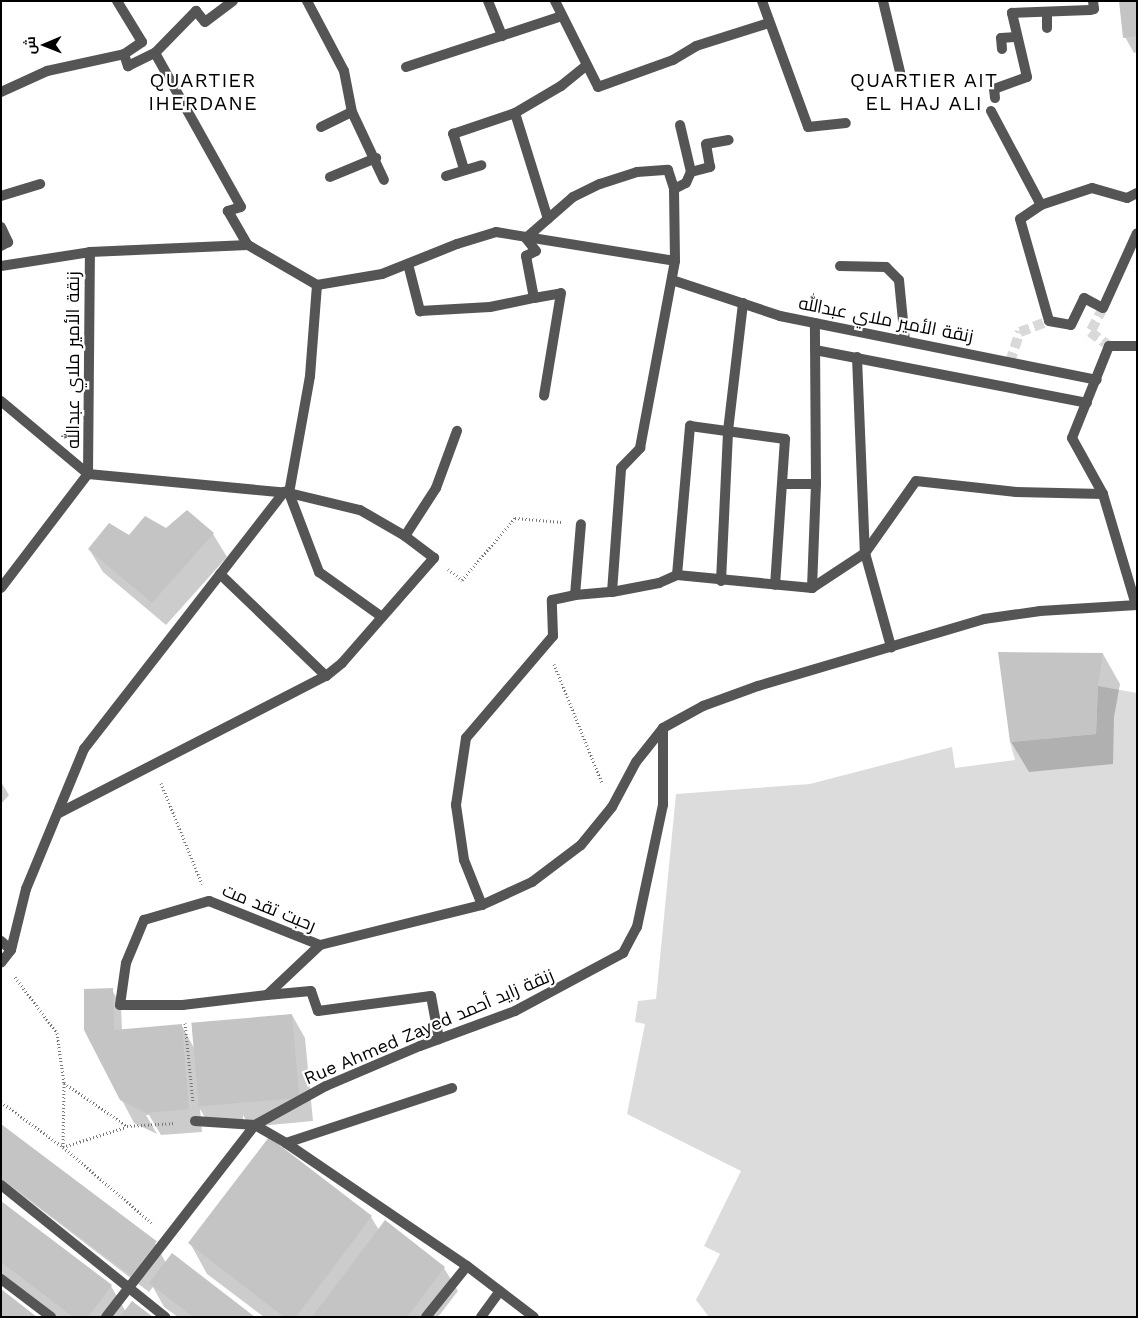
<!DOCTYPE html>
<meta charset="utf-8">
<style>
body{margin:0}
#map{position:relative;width:1138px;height:1318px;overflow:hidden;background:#fff;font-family:"Work Sans",Cairo,sans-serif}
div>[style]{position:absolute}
.green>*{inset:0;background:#dcdcdc}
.shadow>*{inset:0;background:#0003}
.building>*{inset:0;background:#c4c4c4;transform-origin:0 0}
.street-tunnel>*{height:10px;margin-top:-5px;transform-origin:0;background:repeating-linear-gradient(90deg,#d9d9d9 0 10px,transparent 0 15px)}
.path>*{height:3px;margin-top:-1.5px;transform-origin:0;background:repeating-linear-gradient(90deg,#777 0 1px,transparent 0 3.5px)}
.lane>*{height:10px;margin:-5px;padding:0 5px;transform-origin:5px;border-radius:5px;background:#555}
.street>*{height:10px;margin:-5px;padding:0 5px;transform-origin:5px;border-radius:5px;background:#555}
span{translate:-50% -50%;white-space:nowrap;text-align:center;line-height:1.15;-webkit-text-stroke:4.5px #fff;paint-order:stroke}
.street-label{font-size:18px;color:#000}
.quarter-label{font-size:20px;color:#000;letter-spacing:1px}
.frame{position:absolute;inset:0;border:2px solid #000;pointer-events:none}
.north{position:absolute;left:20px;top:20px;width:50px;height:50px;-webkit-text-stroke:4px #fff;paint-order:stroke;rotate:269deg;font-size:14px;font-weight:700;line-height:20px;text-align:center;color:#000}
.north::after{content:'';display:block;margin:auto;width:18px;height:22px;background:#000;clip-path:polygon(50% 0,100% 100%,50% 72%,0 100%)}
</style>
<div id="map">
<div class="green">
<div style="clip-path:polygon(1098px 686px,1137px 693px,1137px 1317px,709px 1317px,696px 1300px,720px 1254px,704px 1246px,741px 1171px,627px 1114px,645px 1024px,635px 1022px,638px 1001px,656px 999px,676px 794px,810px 784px,952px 747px,955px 768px,1015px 760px,1010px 742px,1096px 734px)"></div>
</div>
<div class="shadow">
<div style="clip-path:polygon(1137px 1px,1137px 52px,1134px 53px,1125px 37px)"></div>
<div style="clip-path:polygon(166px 530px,213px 534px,227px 557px,166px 625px,103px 572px,89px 549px)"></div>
<div style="clip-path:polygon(1103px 654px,1120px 684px,1114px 717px,1113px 764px,1029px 772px,1011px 742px)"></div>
<div style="clip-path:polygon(1px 782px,9px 795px,1px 804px)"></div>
<div style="clip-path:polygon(112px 990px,121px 1005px,122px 1031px,182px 1026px,194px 1048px,292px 1015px,305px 1038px,313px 1121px,250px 1127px,243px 1115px,243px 1120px,209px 1124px,200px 1109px,202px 1132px,161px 1135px,149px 1115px,146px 1115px,157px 1134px,134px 1123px,85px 1030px)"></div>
<div style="clip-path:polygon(1px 1125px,155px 1243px,166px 1263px,252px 1317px,178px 1317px,164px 1307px,153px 1287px,149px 1292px,1px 1179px)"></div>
<div style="clip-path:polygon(1px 1202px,111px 1286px,126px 1312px,151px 1317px,52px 1317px,1px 1278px)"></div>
<div style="clip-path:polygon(371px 1217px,379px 1230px,444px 1268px,458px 1291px,438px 1317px,264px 1317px,207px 1274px,190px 1243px)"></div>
</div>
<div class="building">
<div style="clip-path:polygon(1119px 1px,1137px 1px,1137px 36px,1123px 38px)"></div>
<div style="clip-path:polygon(187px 510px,214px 533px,152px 603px,88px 549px,109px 523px,129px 535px,145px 516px,166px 528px)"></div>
<div style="clip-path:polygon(998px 652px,1103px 653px,1098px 686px,1096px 734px,1010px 742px)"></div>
<div style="clip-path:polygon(113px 988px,114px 1030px,182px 1024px,189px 1109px,146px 1113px,120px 1100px,84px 1030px,84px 989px)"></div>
<div style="left:292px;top:1014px;width:84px;height:101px;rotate:85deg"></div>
<div style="left:1px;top:1124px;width:195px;height:43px;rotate:37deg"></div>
<div style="clip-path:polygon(269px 1137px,372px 1216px,296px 1317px,284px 1317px,188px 1243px)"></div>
<div style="clip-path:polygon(1px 1201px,112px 1285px,88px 1317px,73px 1317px,1px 1262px)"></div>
<div style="clip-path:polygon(385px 1220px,445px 1267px,407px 1317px,312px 1317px)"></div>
<div style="clip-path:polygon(172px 1253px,255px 1317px,193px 1317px,149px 1283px)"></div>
<div style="clip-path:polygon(1px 1289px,37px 1317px,1px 1317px)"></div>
<div style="clip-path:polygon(132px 1301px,153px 1317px,120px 1317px)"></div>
</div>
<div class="street-tunnel">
<div style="left:1103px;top:308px;width:27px;rotate:118deg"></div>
<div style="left:1090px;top:332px;width:24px;rotate:36deg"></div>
<div style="left:1010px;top:362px;width:32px;rotate:-72deg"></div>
<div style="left:1020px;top:332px;width:31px;rotate:-21deg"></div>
</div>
<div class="path">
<div style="left:448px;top:569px;width:18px;rotate:38deg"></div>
<div style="left:462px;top:580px;width:82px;rotate:-49.5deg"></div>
<div style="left:515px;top:518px;width:47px;rotate:4.9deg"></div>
<div style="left:554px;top:664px;width:128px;rotate:68deg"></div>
<div style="left:161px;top:783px;width:109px;rotate:67.9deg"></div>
<div style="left:15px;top:977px;width:70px;rotate:53.1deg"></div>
<div style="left:57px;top:1033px;width:50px;rotate:82deg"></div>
<div style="left:64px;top:1083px;width:76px;rotate:34.3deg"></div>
<div style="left:127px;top:1126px;width:49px;rotate:-3.5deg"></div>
<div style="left:185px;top:1023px;width:79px;rotate:84.2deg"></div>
<div style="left:64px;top:1083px;width:64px;rotate:90.9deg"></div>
<div style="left:63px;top:1147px;width:66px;rotate:-17.6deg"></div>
<div style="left:1px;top:1102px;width:77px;rotate:36deg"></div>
<div style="left:63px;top:1147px;width:118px;rotate:40.5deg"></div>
</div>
<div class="lane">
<div style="left:289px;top:493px;width:85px;rotate:69.2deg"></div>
<div style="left:319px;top:572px;width:77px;rotate:35.5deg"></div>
<div style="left:289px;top:493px;width:73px;rotate:13.5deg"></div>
<div style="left:360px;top:510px;width:52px;rotate:30deg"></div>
<div style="left:865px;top:553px;width:98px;rotate:74.5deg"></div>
<div style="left:612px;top:592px;width:48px;rotate:-10.8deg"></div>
<div style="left:659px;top:583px;width:20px;rotate:-24deg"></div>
<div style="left:677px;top:575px;width:136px;rotate:5.5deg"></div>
<div style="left:812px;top:588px;width:64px;rotate:-33.4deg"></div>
<div style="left:865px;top:553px;width:88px;rotate:-54.7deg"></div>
<div style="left:916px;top:481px;width:101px;rotate:6.3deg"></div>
<div style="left:1016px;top:492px;width:87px;rotate:1.3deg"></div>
<div style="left:1136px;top:605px;width:116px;rotate:-106.6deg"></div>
<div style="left:1103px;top:494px;width:64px;rotate:-119deg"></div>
<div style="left:1072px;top:438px;width:99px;rotate:-68.1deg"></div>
<div style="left:1109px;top:346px;width:28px"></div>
<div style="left:59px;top:813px;width:300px;rotate:-27.2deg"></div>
<div style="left:326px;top:676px;width:147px;rotate:-136.1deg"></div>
<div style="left:11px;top:950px;width:63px;rotate:-76.2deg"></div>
<div style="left:26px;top:889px;width:152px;rotate:-67.5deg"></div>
<div style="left:84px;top:749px;width:326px;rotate:-52.1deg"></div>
</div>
<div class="street">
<div style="left:117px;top:1px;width:48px;rotate:58.6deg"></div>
<div style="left:142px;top:42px;width:22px;rotate:146deg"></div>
<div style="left:124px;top:54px;width:13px;rotate:72deg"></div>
<div style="left:128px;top:66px;width:30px;rotate:-26deg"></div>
<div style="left:155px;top:53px;width:176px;rotate:60.8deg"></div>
<div style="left:241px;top:207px;width:14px;rotate:163deg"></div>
<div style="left:228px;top:211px;width:39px;rotate:60deg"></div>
<div style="left:307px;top:1px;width:79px;rotate:62.1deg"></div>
<div style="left:344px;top:71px;width:42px;rotate:79deg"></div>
<div style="left:352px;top:112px;width:75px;rotate:64.8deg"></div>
<div style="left:488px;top:1px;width:38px;rotate:68deg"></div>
<div style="left:555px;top:1px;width:96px;rotate:63.4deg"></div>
<div style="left:598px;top:87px;width:80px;rotate:-19.8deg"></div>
<div style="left:673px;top:60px;width:27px;rotate:-31deg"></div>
<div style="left:696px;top:46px;width:77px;rotate:-17.5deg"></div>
<div style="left:762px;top:1px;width:134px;rotate:69.9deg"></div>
<div style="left:808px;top:127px;width:38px;rotate:-6deg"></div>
<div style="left:883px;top:1px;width:73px;rotate:76.5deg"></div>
<div style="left:1047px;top:28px;width:16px;rotate:-90deg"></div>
<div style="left:1002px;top:49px;width:11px;rotate:-95deg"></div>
<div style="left:1001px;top:38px;width:16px;rotate:-4deg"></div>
<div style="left:155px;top:53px;width:59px;rotate:-45.7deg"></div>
<div style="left:196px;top:11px;width:14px;rotate:51deg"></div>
<div style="left:205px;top:22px;width:35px;rotate:-37deg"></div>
<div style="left:406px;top:67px;width:164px;rotate:-18.1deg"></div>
<div style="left:1px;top:92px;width:51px;rotate:-24.5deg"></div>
<div style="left:47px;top:71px;width:79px;rotate:-12.4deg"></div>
<div style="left:995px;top:98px;width:9px;rotate:-96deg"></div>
<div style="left:994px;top:89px;width:35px;rotate:-20deg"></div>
<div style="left:1027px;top:77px;width:66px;rotate:-103.2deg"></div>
<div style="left:1012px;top:13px;width:78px;rotate:-2.2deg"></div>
<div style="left:1090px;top:10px;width:4px;rotate:-14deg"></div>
<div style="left:1094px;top:9px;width:8px;rotate:-97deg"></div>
<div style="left:991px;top:111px;width:106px;rotate:62deg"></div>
<div style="left:680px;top:125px;width:48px;rotate:76.8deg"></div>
<div style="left:321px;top:127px;width:34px;rotate:-26deg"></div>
<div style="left:464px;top:169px;width:37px;rotate:-107deg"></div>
<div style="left:453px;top:134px;width:65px;rotate:-18.7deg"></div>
<div style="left:691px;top:172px;width:20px;rotate:-15deg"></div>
<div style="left:710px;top:167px;width:23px;rotate:-100deg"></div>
<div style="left:706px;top:144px;width:23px;rotate:-10deg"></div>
<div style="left:446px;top:176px;width:37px;rotate:-17deg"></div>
<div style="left:330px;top:177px;width:50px;rotate:-22.4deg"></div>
<div style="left:1137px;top:193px;width:11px;rotate:153deg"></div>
<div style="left:1127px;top:198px;width:36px;rotate:-164deg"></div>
<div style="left:1092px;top:188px;width:54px;rotate:161.6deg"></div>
<div style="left:1041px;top:205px;width:25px;rotate:146deg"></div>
<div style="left:1020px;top:219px;width:106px;rotate:74.1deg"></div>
<div style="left:1049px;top:321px;width:22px;rotate:10deg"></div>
<div style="left:1071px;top:325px;width:30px;rotate:-64deg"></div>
<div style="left:1084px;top:298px;width:21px;rotate:28deg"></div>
<div style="left:1103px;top:308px;width:82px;rotate:-65.6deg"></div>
<div style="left:1px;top:196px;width:41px;rotate:-17.1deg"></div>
<div style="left:548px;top:219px;width:111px;rotate:-107.3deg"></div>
<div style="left:515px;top:113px;width:53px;rotate:-30.4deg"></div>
<div style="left:561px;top:86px;width:32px;rotate:-39deg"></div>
<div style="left:1px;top:227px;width:17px;rotate:65deg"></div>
<div style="left:8px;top:242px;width:8px;rotate:150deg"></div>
<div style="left:408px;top:264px;width:49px;rotate:75.7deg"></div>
<div style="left:420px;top:311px;width:70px;rotate:-3.3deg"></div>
<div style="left:490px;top:307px;width:45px;rotate:-11.6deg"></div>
<div style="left:534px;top:298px;width:43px;rotate:-100.8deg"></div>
<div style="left:526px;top:256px;width:11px;rotate:-27deg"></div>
<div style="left:536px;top:251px;width:16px;rotate:-128deg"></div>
<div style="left:526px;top:238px;width:62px;rotate:-41.1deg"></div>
<div style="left:573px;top:197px;width:30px;rotate:-26deg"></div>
<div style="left:600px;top:184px;width:39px;rotate:-18deg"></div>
<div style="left:637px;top:172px;width:31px;rotate:-4deg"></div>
<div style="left:668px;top:170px;width:20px;rotate:72deg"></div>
<div style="left:1px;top:266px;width:90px;rotate:-8.9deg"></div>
<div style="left:90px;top:252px;width:158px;rotate:-2.5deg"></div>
<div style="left:248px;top:245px;width:80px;rotate:30.1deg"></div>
<div style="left:317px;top:285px;width:66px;rotate:-9.6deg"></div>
<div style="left:382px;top:274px;width:81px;rotate:-21.8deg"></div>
<div style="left:457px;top:244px;width:41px;rotate:-17.1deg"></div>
<div style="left:496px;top:232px;width:181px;rotate:9.2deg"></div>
<div style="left:840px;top:266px;width:46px;rotate:1.2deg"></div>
<div style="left:886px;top:267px;width:18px;rotate:45deg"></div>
<div style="left:899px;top:280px;width:61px;rotate:84.4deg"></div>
<div style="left:672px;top:280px;width:114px;rotate:18.4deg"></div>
<div style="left:780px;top:316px;width:323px;rotate:11.4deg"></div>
<div style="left:534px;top:298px;width:27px;rotate:-10deg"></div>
<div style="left:561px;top:293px;width:104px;rotate:99.4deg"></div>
<div style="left:815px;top:350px;width:277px;rotate:11deg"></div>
<div style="left:857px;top:357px;width:196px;rotate:87.7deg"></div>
<div style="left:1px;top:401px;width:114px;rotate:40deg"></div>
<div style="left:88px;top:474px;width:202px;rotate:5.4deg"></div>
<div style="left:289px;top:493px;width:119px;rotate:-79.8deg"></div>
<div style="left:310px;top:376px;width:91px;rotate:-85.6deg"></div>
<div style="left:88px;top:474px;width:222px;rotate:-89.5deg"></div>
<div style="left:782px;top:484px;width:34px"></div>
<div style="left:677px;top:575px;width:150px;rotate:-85deg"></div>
<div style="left:690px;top:426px;width:96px;rotate:7.8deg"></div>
<div style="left:785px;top:439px;width:146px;rotate:93.9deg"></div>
<div style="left:721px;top:581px;width:150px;rotate:-87.3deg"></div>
<div style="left:728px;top:431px;width:129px;rotate:-83.3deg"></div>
<div style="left:1px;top:588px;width:143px;rotate:-52.7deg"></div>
<div style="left:812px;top:588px;width:104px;rotate:-87.8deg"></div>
<div style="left:816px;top:484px;width:161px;rotate:-90.4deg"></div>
<div style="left:575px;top:595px;width:71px;rotate:-85.2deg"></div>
<div style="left:326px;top:676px;width:21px;rotate:-39deg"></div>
<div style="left:342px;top:663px;width:140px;rotate:-48.8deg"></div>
<div style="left:434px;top:558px;width:36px;rotate:-143deg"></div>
<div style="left:405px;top:536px;width:57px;rotate:-57.1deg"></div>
<div style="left:436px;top:488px;width:61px;rotate:-69.8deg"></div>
<div style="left:209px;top:901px;width:119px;rotate:21.6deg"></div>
<div style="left:320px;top:945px;width:73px;rotate:136.7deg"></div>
<div style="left:267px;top:995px;width:85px;rotate:173.2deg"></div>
<div style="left:183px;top:1005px;width:63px;rotate:180deg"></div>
<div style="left:120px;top:1005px;width:42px;rotate:-81.9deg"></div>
<div style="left:126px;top:963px;width:47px;rotate:-67.3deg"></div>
<div style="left:144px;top:920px;width:68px;rotate:-16.3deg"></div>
<div style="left:482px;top:905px;width:48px;rotate:-111.8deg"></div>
<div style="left:464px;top:860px;width:56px;rotate:-98.3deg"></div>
<div style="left:456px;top:805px;width:68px;rotate:-81.5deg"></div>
<div style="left:466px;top:738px;width:134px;rotate:-49.5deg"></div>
<div style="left:553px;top:636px;width:36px;rotate:-92deg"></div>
<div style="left:552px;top:600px;width:24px;rotate:-12deg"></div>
<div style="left:575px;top:595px;width:37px;rotate:-5deg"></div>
<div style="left:612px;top:592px;width:124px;rotate:-85.8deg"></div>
<div style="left:621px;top:468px;width:28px;rotate:-46deg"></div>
<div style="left:640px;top:448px;width:190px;rotate:-79.4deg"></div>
<div style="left:675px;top:261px;width:72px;rotate:-90.8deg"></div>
<div style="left:674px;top:189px;width:13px;rotate:-27deg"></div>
<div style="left:686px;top:183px;width:12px;rotate:-66deg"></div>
<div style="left:1px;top:941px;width:13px;rotate:42deg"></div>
<div style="left:11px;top:950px;width:16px;rotate:128deg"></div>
<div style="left:320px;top:945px;width:167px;rotate:-13.9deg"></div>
<div style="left:482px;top:905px;width:55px;rotate:-24.7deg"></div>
<div style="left:532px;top:882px;width:61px;rotate:-37.1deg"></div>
<div style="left:581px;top:845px;width:49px;rotate:-50.8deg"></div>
<div style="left:612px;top:807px;width:51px;rotate:-61.9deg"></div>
<div style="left:636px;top:762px;width:43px;rotate:-51.5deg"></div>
<div style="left:663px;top:728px;width:46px;rotate:-28.8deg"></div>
<div style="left:703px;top:706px;width:59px;rotate:-20deg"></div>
<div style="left:758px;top:686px;width:236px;rotate:-16.5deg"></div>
<div style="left:984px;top:619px;width:57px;rotate:-8.1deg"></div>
<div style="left:1040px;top:611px;width:97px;rotate:-3.5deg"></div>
<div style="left:267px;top:995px;width:44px;rotate:-5.2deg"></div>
<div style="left:311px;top:991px;width:21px;rotate:71deg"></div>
<div style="left:318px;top:1011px;width:114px;rotate:-7.6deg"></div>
<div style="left:431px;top:996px;width:44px;rotate:79.5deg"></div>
<div style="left:195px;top:1121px;width:60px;rotate:3.8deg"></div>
<div style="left:255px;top:1125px;width:36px;rotate:30deg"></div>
<div style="left:286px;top:1143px;width:219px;rotate:34.2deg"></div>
<div style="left:467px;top:1266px;width:84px;rotate:37.3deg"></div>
<div style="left:286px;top:1143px;width:175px;rotate:-18.3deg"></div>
<div style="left:1px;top:1185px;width:211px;rotate:38.8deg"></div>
<div style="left:1px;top:1279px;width:63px;rotate:37.2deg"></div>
<div style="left:106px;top:1317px;width:243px;rotate:-52.2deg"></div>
<div style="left:255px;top:1125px;width:81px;rotate:-28.8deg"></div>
<div style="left:326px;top:1086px;width:102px;rotate:-23.1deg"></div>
<div style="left:420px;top:1046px;width:101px;rotate:-20.2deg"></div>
<div style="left:515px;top:1011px;width:123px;rotate:-28.2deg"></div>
<div style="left:623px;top:953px;width:30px;rotate:-62deg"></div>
<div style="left:637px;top:927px;width:125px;rotate:-78deg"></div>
<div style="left:663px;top:805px;width:77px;rotate:-90deg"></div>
<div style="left:426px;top:1317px;width:65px;rotate:-51.2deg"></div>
<div style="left:481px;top:1317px;width:32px;rotate:-54deg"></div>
</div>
<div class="street-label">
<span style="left:886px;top:320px;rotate:11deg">زنقة الأمير ملاي عبدالله</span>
<span style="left:73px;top:360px;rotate:-90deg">زنقة الأمير ملاي عبدالله</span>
<span style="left:269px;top:908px;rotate:22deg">رحبت تقد مت</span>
<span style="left:429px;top:1027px;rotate:-23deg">Rue Ahmed Zayed زنقة زايد أحمد</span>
</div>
<div class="quarter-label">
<span style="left:203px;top:92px">QUARTIER<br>IHERDANE</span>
<span style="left:924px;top:92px">QUARTIER AIT<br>EL HAJ ALI</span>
</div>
<div class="frame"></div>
<div class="north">ش</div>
</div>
